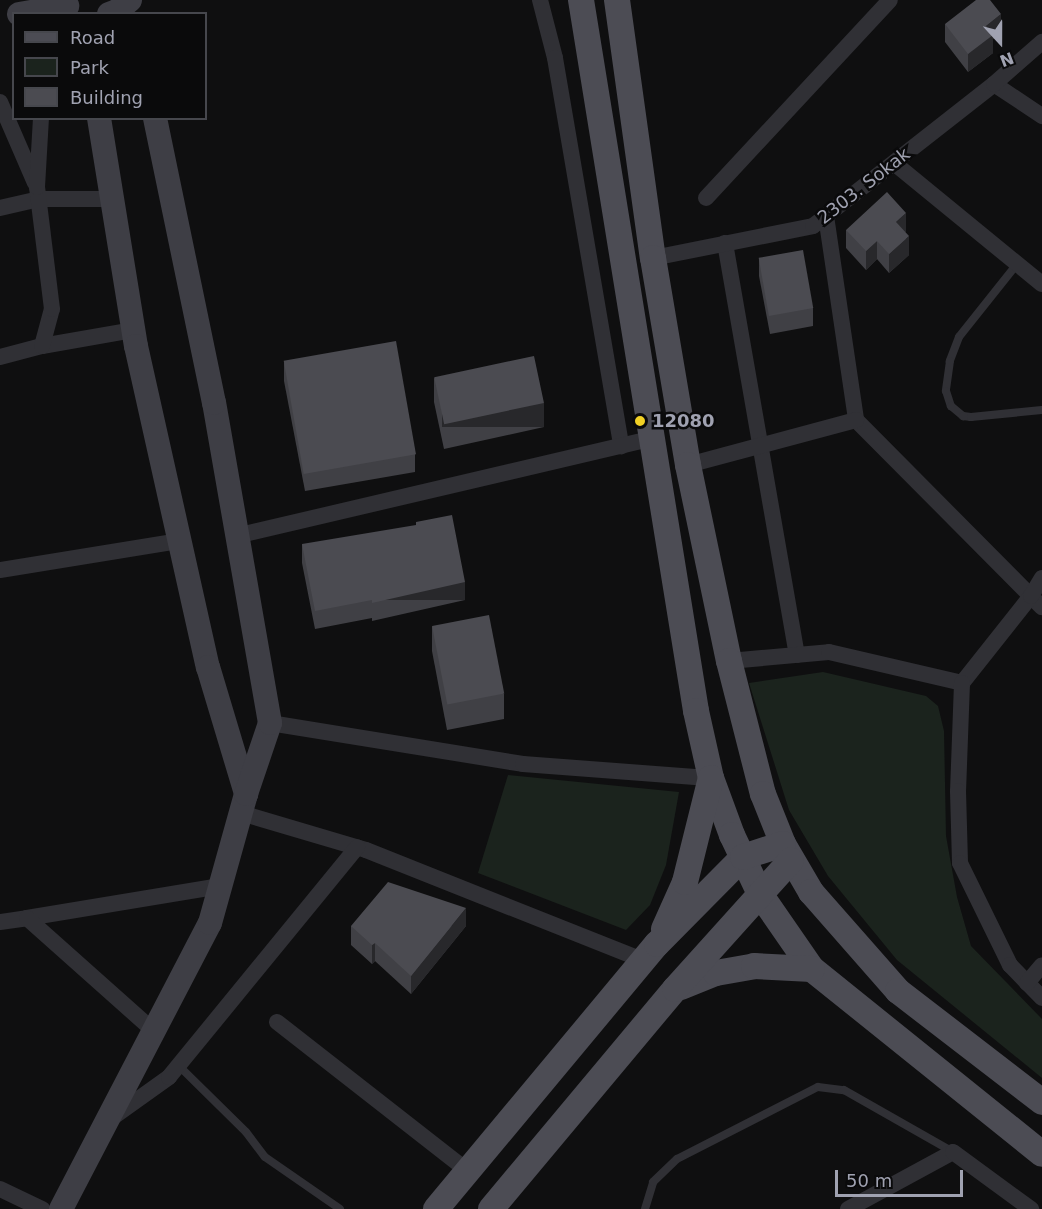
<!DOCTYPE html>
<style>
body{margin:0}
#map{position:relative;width:1042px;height:1209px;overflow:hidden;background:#0f0f10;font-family:"DejaVu Sans",sans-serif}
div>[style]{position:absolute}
.green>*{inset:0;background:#1b231d}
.lane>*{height:8px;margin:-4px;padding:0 4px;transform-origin:4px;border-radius:4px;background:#303035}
.street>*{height:16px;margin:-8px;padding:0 8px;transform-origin:8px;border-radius:8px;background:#303035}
.secondary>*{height:24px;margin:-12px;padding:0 12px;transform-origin:12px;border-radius:12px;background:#3e3e45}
.primary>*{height:26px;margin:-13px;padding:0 13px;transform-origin:13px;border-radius:13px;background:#4c4c54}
.wall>*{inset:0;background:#404045}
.shaded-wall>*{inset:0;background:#28282b;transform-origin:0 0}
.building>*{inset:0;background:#4b4b51;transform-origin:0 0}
.dots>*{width:16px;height:16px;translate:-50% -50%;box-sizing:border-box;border:3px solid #0a0a0b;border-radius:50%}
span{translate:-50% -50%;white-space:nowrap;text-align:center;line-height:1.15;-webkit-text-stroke:5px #0a0a0b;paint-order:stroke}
.street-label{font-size:18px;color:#a0a2b1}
.poi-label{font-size:18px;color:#a0a2b1;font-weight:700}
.left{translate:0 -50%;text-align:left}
.legend{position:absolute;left:12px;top:12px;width:195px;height:108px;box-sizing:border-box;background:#0a0a0b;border:2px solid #46474d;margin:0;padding:8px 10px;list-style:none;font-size:18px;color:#a0a2b1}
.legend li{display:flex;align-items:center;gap:12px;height:30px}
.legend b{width:30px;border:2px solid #46474d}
.north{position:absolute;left:970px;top:12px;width:60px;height:60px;-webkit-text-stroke:4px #0a0a0b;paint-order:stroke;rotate:159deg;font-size:16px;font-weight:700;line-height:24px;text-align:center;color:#a0a2b1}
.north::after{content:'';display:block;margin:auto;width:21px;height:27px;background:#a0a2b1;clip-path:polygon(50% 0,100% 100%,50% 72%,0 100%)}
.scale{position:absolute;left:835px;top:1170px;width:128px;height:27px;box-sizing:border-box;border:3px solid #a0a2b1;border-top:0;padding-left:8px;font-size:18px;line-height:21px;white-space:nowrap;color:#a0a2b1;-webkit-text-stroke:4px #0a0a0b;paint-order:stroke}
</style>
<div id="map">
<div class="green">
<div style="clip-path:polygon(823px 672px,926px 696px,938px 706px,944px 731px,946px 836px,957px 897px,971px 946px,1042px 1019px,1042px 1078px,897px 960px,828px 876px,789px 810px,749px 683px)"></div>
<div style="clip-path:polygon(508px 775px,679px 792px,666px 865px,650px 905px,626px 930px,478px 873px)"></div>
</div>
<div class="lane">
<div style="left:1017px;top:264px;width:93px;rotate:128.5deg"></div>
<div style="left:959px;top:337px;width:26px;rotate:111deg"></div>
<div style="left:950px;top:361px;width:30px;rotate:98deg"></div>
<div style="left:946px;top:391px;width:16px;rotate:72deg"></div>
<div style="left:951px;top:406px;width:16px;rotate:40deg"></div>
<div style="left:963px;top:416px;width:8px;rotate:7deg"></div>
<div style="left:971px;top:417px;width:71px;rotate:-5.6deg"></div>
<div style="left:178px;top:1065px;width:95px;rotate:44.6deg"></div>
<div style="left:246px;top:1132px;width:31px;rotate:53deg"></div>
<div style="left:265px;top:1157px;width:91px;rotate:34.7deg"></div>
<div style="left:645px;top:1209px;width:28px;rotate:-73deg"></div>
<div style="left:653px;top:1182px;width:33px;rotate:-44deg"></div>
<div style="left:677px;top:1159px;width:158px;rotate:-27.1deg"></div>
<div style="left:818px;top:1087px;width:26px;rotate:7deg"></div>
<div style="left:844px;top:1090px;width:125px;rotate:29.6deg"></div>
</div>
<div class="street">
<div style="left:540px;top:0;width:60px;rotate:75.5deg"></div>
<div style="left:555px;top:58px;width:394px;rotate:80.3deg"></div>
<div style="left:994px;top:84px;width:58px;rotate:33.7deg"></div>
<div style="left:0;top:102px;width:88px;rotate:66.6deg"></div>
<div style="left:894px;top:163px;width:191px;rotate:39.3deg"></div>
<div style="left:706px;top:198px;width:270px;rotate:-47.1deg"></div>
<div style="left:0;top:208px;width:39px;rotate:-13deg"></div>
<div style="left:38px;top:199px;width:74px"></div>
<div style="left:826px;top:216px;width:206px;rotate:81.6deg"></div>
<div style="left:856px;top:420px;width:264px;rotate:45.2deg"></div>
<div style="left:725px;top:243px;width:418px;rotate:80.1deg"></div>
<div style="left:653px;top:258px;width:163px;rotate:-11.3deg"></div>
<div style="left:813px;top:226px;width:230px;rotate:-38.1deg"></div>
<div style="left:994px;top:84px;width:64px;rotate:-41.2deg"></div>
<div style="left:42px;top:346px;width:92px;rotate:-10deg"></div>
<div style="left:0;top:357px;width:43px;rotate:-14.7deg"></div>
<div style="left:42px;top:346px;width:38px;rotate:-75deg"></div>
<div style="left:52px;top:309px;width:123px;rotate:-97deg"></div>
<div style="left:37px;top:187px;width:69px;rotate:-86.7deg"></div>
<div style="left:688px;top:465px;width:174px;rotate:-15deg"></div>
<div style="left:236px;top:536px;width:426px;rotate:-13.2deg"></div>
<div style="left:0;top:570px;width:182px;rotate:-9.2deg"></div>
<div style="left:729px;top:661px;width:100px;rotate:-5.1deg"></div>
<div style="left:829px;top:652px;width:137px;rotate:13.1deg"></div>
<div style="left:962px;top:683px;width:111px;rotate:-51.6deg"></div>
<div style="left:1031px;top:596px;width:21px;rotate:-59deg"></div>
<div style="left:962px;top:683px;width:108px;rotate:92.1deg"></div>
<div style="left:958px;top:791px;width:72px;rotate:88.4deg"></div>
<div style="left:960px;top:863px;width:114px;rotate:63.9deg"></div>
<div style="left:1010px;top:965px;width:46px;rotate:45.9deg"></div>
<div style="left:270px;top:723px;width:256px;rotate:9.2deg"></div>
<div style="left:523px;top:764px;width:189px;rotate:4.3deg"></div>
<div style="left:241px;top:813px;width:130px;rotate:16.5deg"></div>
<div style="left:366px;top:850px;width:298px;rotate:21.7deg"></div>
<div style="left:27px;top:918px;width:196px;rotate:-9.4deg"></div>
<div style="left:0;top:922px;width:27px;rotate:-8deg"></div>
<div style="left:27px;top:918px;width:171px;rotate:41.7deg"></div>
<div style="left:1027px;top:983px;width:23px;rotate:-50deg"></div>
<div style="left:277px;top:1022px;width:242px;rotate:38deg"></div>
<div style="left:109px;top:1120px;width:74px;rotate:-35.6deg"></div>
<div style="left:169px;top:1077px;width:297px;rotate:-50.7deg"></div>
<div style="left:0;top:1189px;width:47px;rotate:25.5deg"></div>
<div style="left:848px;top:1209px;width:119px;rotate:-28.5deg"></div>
<div style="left:953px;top:1152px;width:97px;rotate:36.2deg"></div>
</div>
<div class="secondary">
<div style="left:19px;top:14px;width:49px;rotate:-9.5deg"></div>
<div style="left:109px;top:14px;width:9px;rotate:-21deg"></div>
<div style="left:117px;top:11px;width:17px;rotate:-40deg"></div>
<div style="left:99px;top:118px;width:231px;rotate:80.8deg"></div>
<div style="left:136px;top:346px;width:329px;rotate:77.4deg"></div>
<div style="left:208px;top:667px;width:133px;rotate:73.3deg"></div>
<div style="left:61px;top:1209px;width:322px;rotate:-62.5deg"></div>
<div style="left:210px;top:923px;width:134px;rotate:-74.4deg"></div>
<div style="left:246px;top:794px;width:75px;rotate:-71.3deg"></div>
<div style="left:270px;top:723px;width:325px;rotate:-99.9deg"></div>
<div style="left:214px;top:403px;width:291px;rotate:-101.7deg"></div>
</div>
<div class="primary">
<div style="left:581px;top:0;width:720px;rotate:80.81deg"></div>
<div style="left:696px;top:711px;width:69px;rotate:77.4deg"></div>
<div style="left:711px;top:778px;width:61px;rotate:69.8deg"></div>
<div style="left:732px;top:835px;width:65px;rotate:64.6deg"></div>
<div style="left:760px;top:894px;width:91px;rotate:55.3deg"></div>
<div style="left:812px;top:969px;width:295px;rotate:38.8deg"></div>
<div style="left:617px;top:0;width:260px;rotate:82.1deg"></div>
<div style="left:653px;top:258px;width:210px;rotate:80.4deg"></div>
<div style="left:688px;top:465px;width:200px;rotate:78.2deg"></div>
<div style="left:729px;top:661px;width:137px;rotate:75.7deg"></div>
<div style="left:763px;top:794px;width:54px;rotate:68.2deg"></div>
<div style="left:783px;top:844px;width:56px;rotate:59.7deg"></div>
<div style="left:811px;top:892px;width:132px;rotate:48.7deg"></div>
<div style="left:898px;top:991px;width:182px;rotate:37.6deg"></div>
<div style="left:664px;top:929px;width:51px;rotate:-65.9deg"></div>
<div style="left:685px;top:882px;width:107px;rotate:-76deg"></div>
<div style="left:681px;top:987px;width:38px;rotate:-22deg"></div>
<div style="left:716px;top:973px;width:39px;rotate:-10deg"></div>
<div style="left:754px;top:966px;width:58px;rotate:3deg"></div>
<div style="left:436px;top:1209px;width:345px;rotate:-50.2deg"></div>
<div style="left:657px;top:944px;width:122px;rotate:-45.3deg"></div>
<div style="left:743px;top:857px;width:42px;rotate:-18deg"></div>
<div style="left:491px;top:1209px;width:287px;rotate:-50.1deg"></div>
<div style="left:675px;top:989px;width:173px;rotate:-48deg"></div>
</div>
<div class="wall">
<div style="clip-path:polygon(945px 24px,1001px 33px,993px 39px,993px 53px,968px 72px,945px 42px)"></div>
<div style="clip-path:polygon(846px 230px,906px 231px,905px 232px,909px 255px,889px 273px,877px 259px,866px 270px,846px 248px)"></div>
<div style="clip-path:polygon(759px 258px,813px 308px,813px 326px,770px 334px,759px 276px)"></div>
<div style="clip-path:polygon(284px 362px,415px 454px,415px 472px,305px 491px,284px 381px)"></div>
<div style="clip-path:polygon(434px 378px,544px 427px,444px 449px,434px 402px)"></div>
<div style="clip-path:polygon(302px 544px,465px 600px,372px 621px,372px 618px,315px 629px,302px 563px)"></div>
<div style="clip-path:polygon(432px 626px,504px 694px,504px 719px,447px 730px,432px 651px)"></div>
<div style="clip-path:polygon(351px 926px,466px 926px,411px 994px,375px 961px,372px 964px,351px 945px)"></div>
</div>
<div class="shaded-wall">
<div style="clip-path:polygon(1001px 14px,1001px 33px,993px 39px,993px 53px,968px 72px,968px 54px,986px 26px)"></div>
<div style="clip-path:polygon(906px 213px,906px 231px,896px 241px,896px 222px)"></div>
<div style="clip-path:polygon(909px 236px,909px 255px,889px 273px,889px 254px)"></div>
<div style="clip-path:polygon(877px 241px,877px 259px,866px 270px,866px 251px)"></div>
<div style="left:544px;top:403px;width:24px;height:102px;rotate:90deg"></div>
<div style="left:465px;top:582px;width:18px;height:95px;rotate:90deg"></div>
<div style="clip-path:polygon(466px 908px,466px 926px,411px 994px,411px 976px)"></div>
<div style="clip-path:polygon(375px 943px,375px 961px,372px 964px,372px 945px)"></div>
</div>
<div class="building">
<div style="clip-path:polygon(976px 0,990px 0,1001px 14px,986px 26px,993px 35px,968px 54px,945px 24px)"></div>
<div style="clip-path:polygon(887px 192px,906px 213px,896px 222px,909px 236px,889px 254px,877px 241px,866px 251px,846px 230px)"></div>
<div style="left:803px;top:250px;width:59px;height:45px;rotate:80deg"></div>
<div style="left:396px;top:341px;width:115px;height:114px;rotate:80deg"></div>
<div style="left:534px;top:356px;width:48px;height:102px;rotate:78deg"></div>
<div style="clip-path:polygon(452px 515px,465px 582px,372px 603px,372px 600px,315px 611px,302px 544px,416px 525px,416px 522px)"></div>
<div style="left:489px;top:615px;width:80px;height:58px;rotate:79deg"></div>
<div style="clip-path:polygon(388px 882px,466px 908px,411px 976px,375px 943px,372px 945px,351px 926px)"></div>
</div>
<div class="dots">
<div style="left:640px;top:421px;background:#f2d125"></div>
</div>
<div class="street-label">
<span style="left:864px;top:186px;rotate:-38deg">2303. Sokak</span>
</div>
<div class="poi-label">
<span class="left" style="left:652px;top:421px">12080</span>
</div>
<ul class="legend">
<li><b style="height:8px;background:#4c4c54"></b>Road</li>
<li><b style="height:16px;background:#1b231d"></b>Park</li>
<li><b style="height:16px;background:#4b4b51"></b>Building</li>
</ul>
<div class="north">N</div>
<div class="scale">50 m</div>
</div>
